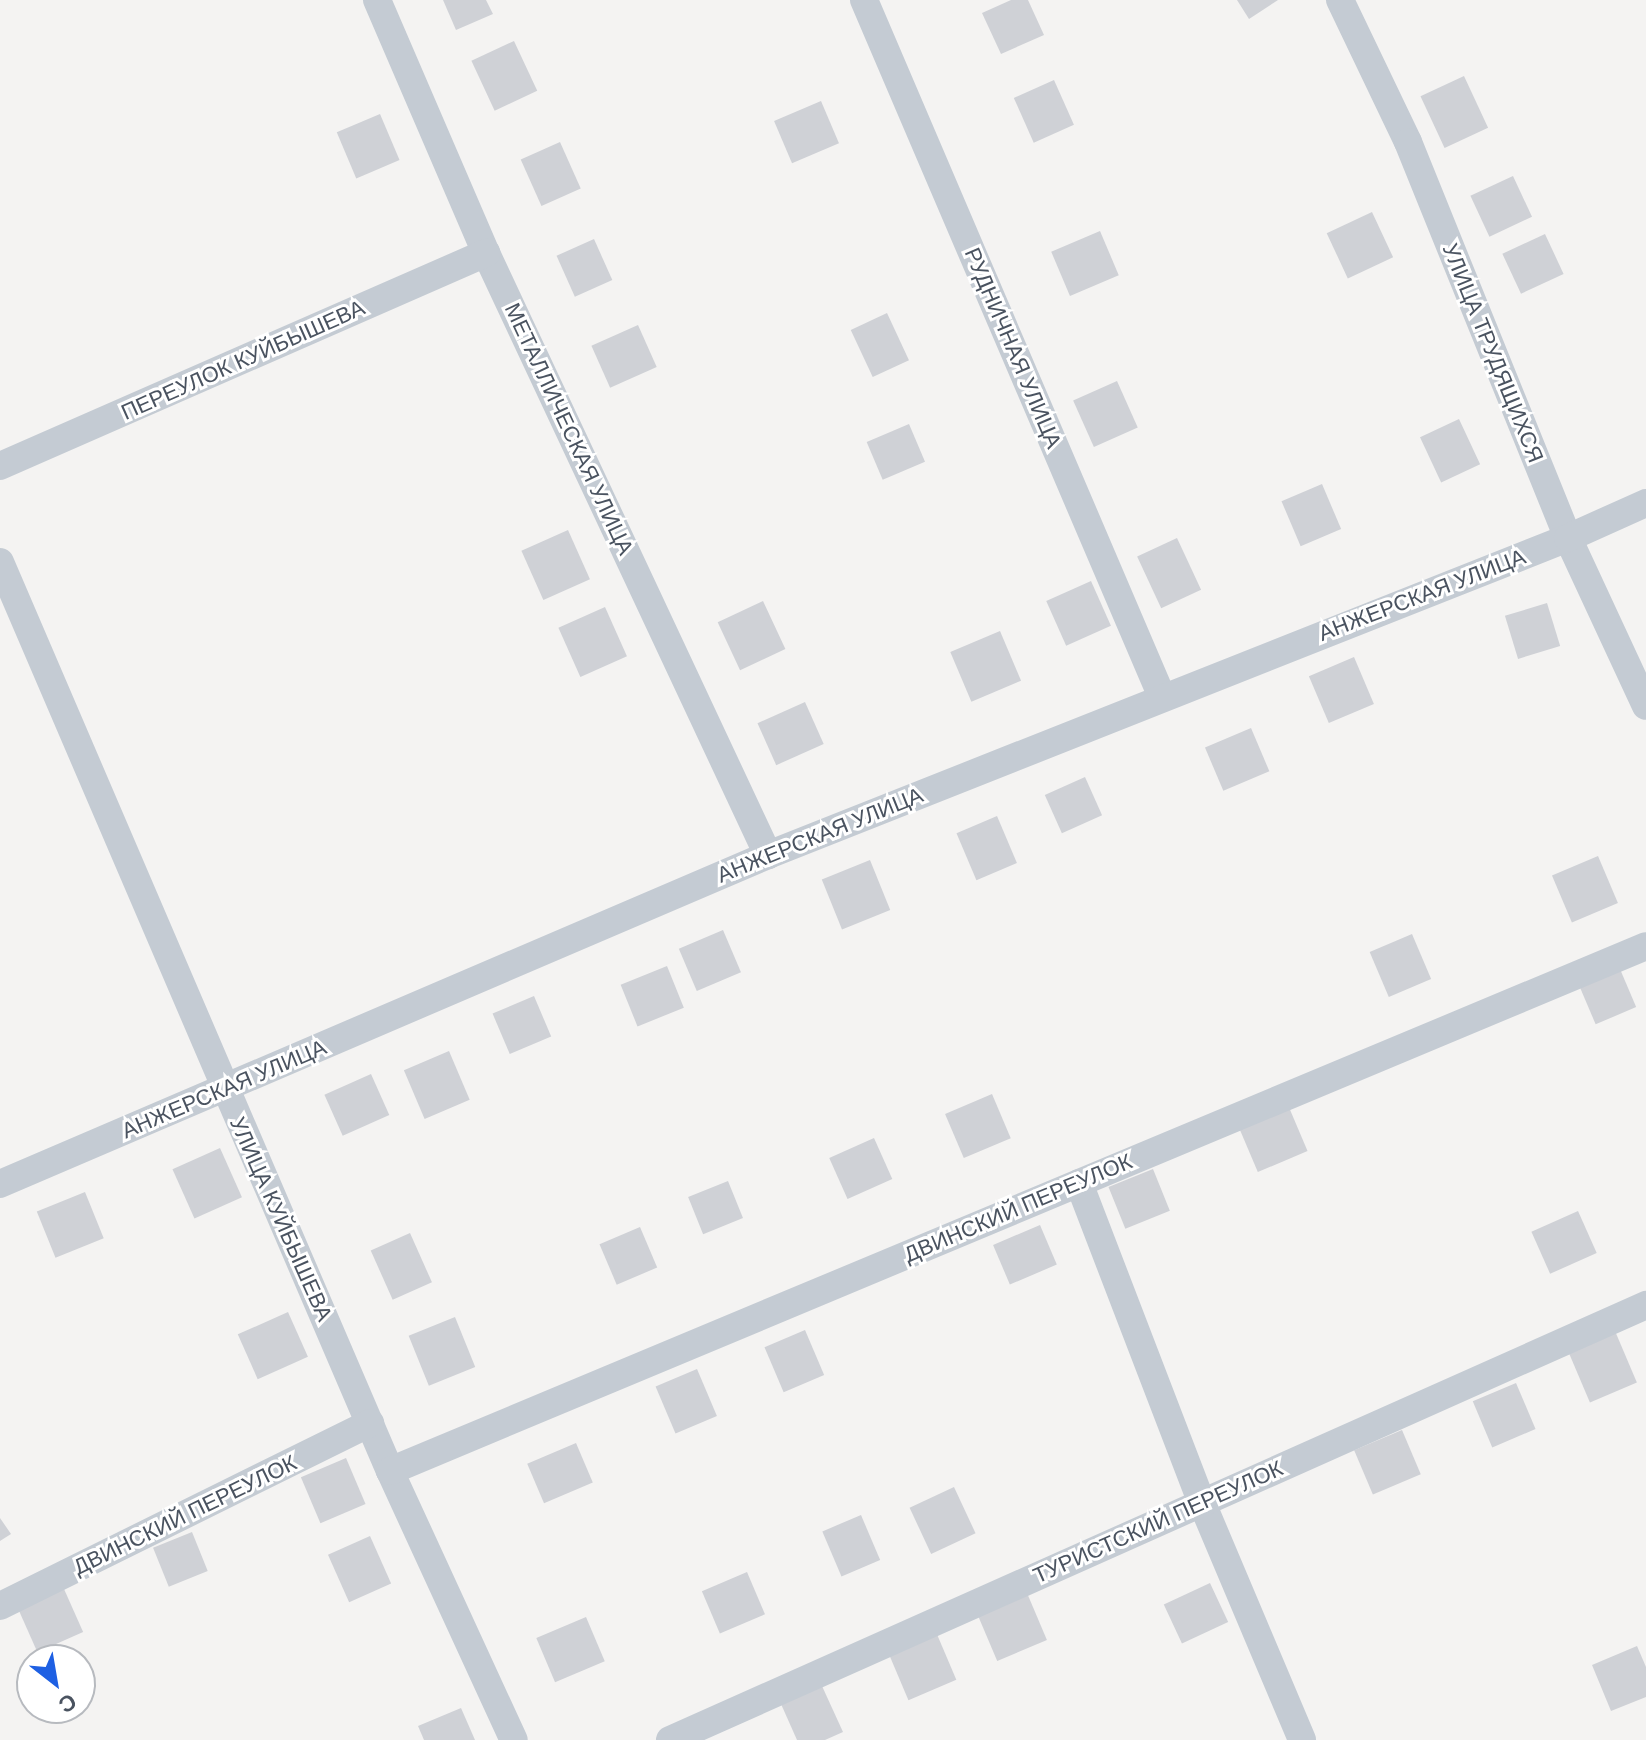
<!DOCTYPE html>
<meta charset="utf-8">
<style>
body{margin:0}
#map{position:relative;width:1646px;height:1740px;overflow:hidden;background:#f4f3f2;font-family:Helvetica,sans-serif}
div>[style]{position:absolute}
.building>*{inset:0;background:#cfd1d6;transform-origin:0 0}
.street>*{height:28px;margin:-14px;padding:0 14px;transform-origin:14px;border-radius:14px;background:#c4cbd3}
span{translate:-50% -50%;white-space:nowrap;text-align:center;line-height:1.15;-webkit-text-stroke:6px #fff;paint-order:stroke}
.street-label{font-size:22px;color:#4a5360}
.north{position:absolute;left:16px;top:1644px;width:80px;height:80px;box-sizing:border-box;background:#fff;border:2px solid #b7babf;border-radius:50%;rotate:149deg;font-size:22px;font-weight:700;line-height:32px;text-align:center;color:#4a5360}
.north::after{content:'';display:block;margin:auto;width:28px;height:36px;background:#1e60e3;clip-path:polygon(50% 0,100% 100%,50% 72%,0 100%)}
</style>
<div id="map">
<div class="building">
<div style="clip-path:polygon(443px 0,486px 0,493px 14px,456px 30px)"></div>
<div style="clip-path:polygon(1011px 0,1028px 0,1044px 35px,1001px 54px,982px 13px)"></div>
<div style="clip-path:polygon(1237px 0,1278px 0,1249px 19px)"></div>
<div style="left:514px;top:41px;width:55px;height:47px;rotate:65deg"></div>
<div style="left:1464px;top:76px;width:57px;height:48px;rotate:65deg"></div>
<div style="left:1054px;top:80px;width:49px;height:44px;rotate:66deg"></div>
<div style="left:821px;top:101px;width:46px;height:51px;rotate:67deg"></div>
<div style="left:380px;top:114px;width:50px;height:47px;rotate:67deg"></div>
<div style="left:560px;top:142px;width:51px;height:43px;rotate:66deg"></div>
<div style="left:1513px;top:176px;width:45px;height:47px;rotate:65deg"></div>
<div style="left:1372px;top:212px;width:50px;height:50px;rotate:65deg"></div>
<div style="left:1100px;top:231px;width:48px;height:53px;rotate:67deg"></div>
<div style="left:1545px;top:234px;width:44px;height:47px;rotate:65deg"></div>
<div style="left:594px;top:239px;width:45px;height:41px;rotate:66deg"></div>
<div style="left:887px;top:313px;width:52px;height:40px;rotate:65deg"></div>
<div style="left:638px;top:325px;width:46px;height:51px;rotate:66deg"></div>
<div style="left:1117px;top:381px;width:51px;height:48px;rotate:66deg"></div>
<div style="left:1459px;top:419px;width:50px;height:43px;rotate:65deg"></div>
<div style="left:909px;top:424px;width:41px;height:46px;rotate:67deg"></div>
<div style="left:1322px;top:484px;width:49px;height:44px;rotate:67deg"></div>
<div style="left:568px;top:530px;width:54px;height:51px;rotate:66deg"></div>
<div style="left:1177px;top:538px;width:57px;height:44px;rotate:65deg"></div>
<div style="left:1091px;top:581px;width:49px;height:49px;rotate:66deg"></div>
<div style="left:763px;top:601px;width:53px;height:50px;rotate:65deg"></div>
<div style="left:1547px;top:603px;width:45px;height:44px;rotate:73deg"></div>
<div style="left:605px;top:607px;width:54px;height:51px;rotate:66deg"></div>
<div style="left:1000px;top:631px;width:54px;height:54px;rotate:67deg"></div>
<div style="left:1354px;top:657px;width:51px;height:49px;rotate:67deg"></div>
<div style="left:805px;top:702px;width:46px;height:52px;rotate:66deg"></div>
<div style="left:1251px;top:728px;width:47px;height:50px;rotate:67deg"></div>
<div style="left:1085px;top:777px;width:42px;height:44px;rotate:66deg"></div>
<div style="left:997px;top:816px;width:51px;height:44px;rotate:67deg"></div>
<div style="left:1598px;top:856px;width:51px;height:50px;rotate:67deg"></div>
<div style="left:870px;top:860px;width:54px;height:52px;rotate:68deg"></div>
<div style="left:723px;top:930px;width:46px;height:48px;rotate:67deg"></div>
<div style="left:1412px;top:934px;width:49px;height:46px;rotate:67deg"></div>
<div style="left:1617px;top:962px;width:49px;height:44px;rotate:67deg"></div>
<div style="left:667px;top:966px;width:45px;height:50px;rotate:68deg"></div>
<div style="left:534px;top:996px;width:44px;height:45px;rotate:67deg"></div>
<div style="left:449px;top:1051px;width:53px;height:49px;rotate:67deg"></div>
<div style="left:371px;top:1074px;width:45px;height:51px;rotate:66deg"></div>
<div style="left:992px;top:1094px;width:48px;height:51px;rotate:67deg"></div>
<div style="left:1288px;top:1105px;width:50px;height:54px;rotate:67deg"></div>
<div style="left:874px;top:1138px;width:45px;height:49px;rotate:66deg"></div>
<div style="left:220px;top:1148px;width:54px;height:52px;rotate:66deg"></div>
<div style="left:1153px;top:1169px;width:45px;height:48px;rotate:68deg"></div>
<div style="left:728px;top:1181px;width:40px;height:43px;rotate:68deg"></div>
<div style="left:85px;top:1192px;width:50px;height:52px;rotate:68deg"></div>
<div style="left:1578px;top:1211px;width:46px;height:51px;rotate:66deg"></div>
<div style="left:1040px;top:1225px;width:43px;height:51px;rotate:67deg"></div>
<div style="left:640px;top:1227px;width:44px;height:44px;rotate:67deg"></div>
<div style="left:410px;top:1233px;width:54px;height:43px;rotate:66deg"></div>
<div style="left:288px;top:1312px;width:49px;height:55px;rotate:66deg"></div>
<div style="left:455px;top:1317px;width:54px;height:50px;rotate:68deg"></div>
<div style="left:805px;top:1330px;width:49px;height:44px;rotate:67deg"></div>
<div style="left:1615px;top:1331px;width:56px;height:51px;rotate:67deg"></div>
<div style="left:697px;top:1369px;width:51px;height:45px;rotate:67deg"></div>
<div style="left:1516px;top:1383px;width:50px;height:47px;rotate:67deg"></div>
<div style="left:1402px;top:1430px;width:48px;height:52px;rotate:67deg"></div>
<div style="left:576px;top:1443px;width:43px;height:53px;rotate:67deg"></div>
<div style="left:346px;top:1458px;width:50px;height:49px;rotate:67deg"></div>
<div style="left:954px;top:1487px;width:51px;height:49px;rotate:65deg"></div>
<div style="left:861px;top:1515px;width:49px;height:42px;rotate:67deg"></div>
<div style="clip-path:polygon(0 1518px,11px 1534px,0 1541px)"></div>
<div style="left:192px;top:1532px;width:42px;height:42px;rotate:68deg"></div>
<div style="left:370px;top:1536px;width:52px;height:46px;rotate:66deg"></div>
<div style="left:747px;top:1572px;width:46px;height:49px;rotate:67deg"></div>
<div style="left:1210px;top:1583px;width:43px;height:51px;rotate:65deg"></div>
<div style="left:64px;top:1589px;width:47px;height:50px;rotate:66deg"></div>
<div style="left:1027px;top:1593px;width:51px;height:54px;rotate:67deg"></div>
<div style="left:586px;top:1617px;width:48px;height:54px;rotate:67deg"></div>
<div style="left:936px;top:1632px;width:52px;height:52px;rotate:67deg"></div>
<div style="clip-path:polygon(1637px 1646px,1646px 1667px,1646px 1697px,1611px 1711px,1592px 1665px)"></div>
<div style="clip-path:polygon(822px 1686px,843px 1732px,825px 1740px,797px 1740px,781px 1704px)"></div>
<div style="clip-path:polygon(461px 1708px,475px 1740px,424px 1740px,418px 1726px)"></div>
</div>
<div class="street">
<div style="left:377px;top:0;width:275px;rotate:66.7deg"></div>
<div style="left:486px;top:253px;width:665px;rotate:64.9deg"></div>
<div style="left:864px;top:0;width:758px;rotate:66.85deg"></div>
<div style="left:1340px;top:0;width:157px;rotate:64.4deg"></div>
<div style="left:1408px;top:142px;width:427px;rotate:68deg"></div>
<div style="left:1568px;top:538px;width:185px;rotate:65.1deg"></div>
<div style="left:0;top:466px;width:531px;rotate:-23.67deg"></div>
<div style="left:0;top:562px;width:989px;rotate:66.78deg"></div>
<div style="left:390px;top:1471px;width:296px;rotate:65.3deg"></div>
<div style="left:1079px;top:1183px;width:343px;rotate:69deg"></div>
<div style="left:1202px;top:1503px;width:257px;rotate:67.1deg"></div>
<div style="left:0;top:1184px;width:836px;rotate:-23.19deg"></div>
<div style="left:768px;top:855px;width:861px;rotate:-21.62deg"></div>
<div style="left:1568px;top:538px;width:85px;rotate:-24.2deg"></div>
<div style="left:390px;top:1471px;width:1361px;rotate:-22.68deg"></div>
<div style="left:0;top:1606px;width:413px;rotate:-26.3deg"></div>
<div style="left:670px;top:1740px;width:1069px;rotate:-24.02deg"></div>
</div>
<div class="street-label">
<span style="left:1013px;top:348px;rotate:67deg">РУДНИЧНАЯ УЛИЦА</span>
<span style="left:1493px;top:353px;rotate:68deg">УЛИЦА ТРУДЯЩИХСЯ</span>
<span style="left:243px;top:360px;rotate:-24deg">ПЕРЕУЛОК КУЙБЫШЕВА</span>
<span style="left:569px;top:429px;rotate:65deg">МЕТАЛЛИЧЕСКАЯ УЛИЦА</span>
<span style="left:1422px;top:595px;rotate:-21deg">АНЖЕРСКАЯ УЛИЦА</span>
<span style="left:820px;top:835px;rotate:-22deg">АНЖЕРСКАЯ УЛИЦА</span>
<span style="left:224px;top:1089px;rotate:-23deg">АНЖЕРСКАЯ УЛИЦА</span>
<span style="left:1018px;top:1208px;rotate:-23deg">ДВИНСКИЙ ПЕРЕУЛОК</span>
<span style="left:281px;top:1219px;rotate:66deg">УЛИЦА КУЙБЫШЕВА</span>
<span style="left:185px;top:1515px;rotate:-26deg">ДВИНСКИЙ ПЕРЕУЛОК</span>
<span style="left:1158px;top:1522px;rotate:-24deg">ТУРИСТСКИЙ ПЕРЕУЛОК</span>
</div>
<div class="north">С</div>
</div>
